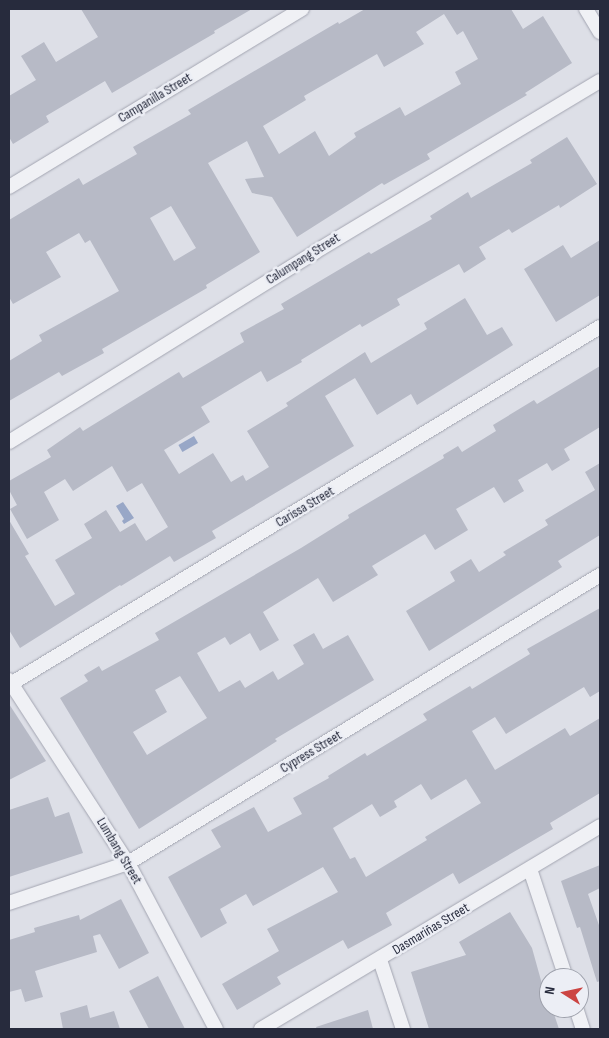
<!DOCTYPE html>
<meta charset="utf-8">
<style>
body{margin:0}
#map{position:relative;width:609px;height:1038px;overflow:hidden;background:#dddfe7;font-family:"Sofia Sans Condensed",sans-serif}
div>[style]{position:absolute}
.water>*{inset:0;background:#98a7c7;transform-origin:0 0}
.building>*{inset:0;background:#b7bac6}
.roads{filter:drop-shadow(0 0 1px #a3a5b1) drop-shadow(0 0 1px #a3a5b1)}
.minor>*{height:14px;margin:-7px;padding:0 7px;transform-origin:7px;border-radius:7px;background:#f0f1f5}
span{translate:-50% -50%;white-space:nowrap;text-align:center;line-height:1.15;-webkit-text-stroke:5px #eceef5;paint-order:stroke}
.street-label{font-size:14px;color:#272b3d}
.frame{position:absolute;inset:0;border:10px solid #272b3d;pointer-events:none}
.north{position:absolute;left:539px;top:968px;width:50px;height:50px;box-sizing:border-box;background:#eceef5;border:1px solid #9da0ab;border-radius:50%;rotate:280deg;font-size:14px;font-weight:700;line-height:20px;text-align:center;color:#272b3d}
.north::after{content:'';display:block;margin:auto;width:18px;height:22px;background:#cc4442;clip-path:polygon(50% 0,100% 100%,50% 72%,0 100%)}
</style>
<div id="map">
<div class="water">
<div style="left:194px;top:436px;width:8px;height:18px;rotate:60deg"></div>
<div style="clip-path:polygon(123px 502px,134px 518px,124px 524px,122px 521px,124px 519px,116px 506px)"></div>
</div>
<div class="building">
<div style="clip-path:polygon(81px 9px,252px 9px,214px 31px,215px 33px,112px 93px,105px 81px,46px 116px,49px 122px,13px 144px,9px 137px,9px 96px,36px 80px,21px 56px,44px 42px,56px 62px,98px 37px)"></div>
<div style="clip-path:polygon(evenodd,365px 9px,511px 9px,523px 29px,543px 16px,572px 63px,525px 93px,527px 95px,427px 154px,430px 159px,384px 185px,382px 183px,297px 237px,272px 197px,252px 193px,245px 179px,264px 177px,247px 141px,208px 163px,260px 252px,206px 285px,207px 288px,102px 349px,104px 353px,62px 376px,59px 372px,9px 401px,9px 361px,42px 341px,39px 335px,119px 291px,90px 240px,85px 243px,79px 233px,46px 252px,61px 277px,13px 304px,9px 297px,9px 220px,79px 178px,83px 185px,137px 154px,133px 147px,191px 114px,188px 110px,338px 22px,339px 24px,365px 9px,444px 14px,457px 35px,463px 31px,478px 59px,455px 72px,461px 84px,405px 116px,400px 107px,354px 133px,356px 137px,329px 156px,315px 131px,279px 154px,263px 126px,306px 100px,304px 96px,377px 54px,384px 67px,424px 44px,416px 32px,444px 14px,365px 9px,171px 206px,196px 248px,174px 261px,150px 218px,171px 206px)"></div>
<div style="clip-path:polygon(567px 137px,597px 184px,560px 208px,559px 205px,512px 233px,509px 229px,479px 247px,486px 259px,464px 273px,459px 264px,397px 299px,400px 305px,362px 327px,360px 324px,301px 360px,302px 362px,267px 382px,261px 371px,201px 407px,210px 422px,164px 450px,179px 474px,213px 453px,231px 482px,243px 475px,246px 481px,269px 467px,247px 431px,288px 406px,286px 403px,365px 352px,371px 363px,427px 329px,424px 323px,465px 298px,487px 335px,502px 327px,513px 345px,417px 405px,411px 394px,377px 415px,355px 378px,325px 396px,354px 446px,212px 531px,216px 538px,174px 562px,170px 556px,121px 586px,120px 585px,20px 648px,9px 630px,9px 520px,29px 554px,25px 556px,55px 606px,75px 594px,55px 560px,92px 538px,84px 524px,106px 510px,120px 532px,135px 523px,146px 541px,168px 527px,142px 483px,127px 492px,112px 466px,73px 491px,65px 479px,44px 492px,59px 520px,27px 539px,10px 509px,17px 505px,9px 490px,9px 481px,51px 457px,47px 450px,80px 427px,83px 431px,179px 372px,183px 378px,244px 342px,240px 333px,284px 309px,281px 304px,369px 252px,371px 254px,432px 219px,430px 216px,468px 192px,471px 198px,532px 163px,530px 160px)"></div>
<div style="clip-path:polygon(600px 240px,600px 295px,556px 322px,524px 269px,563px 245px,571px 258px)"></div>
<div style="clip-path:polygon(evenodd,600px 366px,600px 427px,564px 449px,570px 460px,552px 471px,547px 463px,518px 480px,524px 491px,504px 503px,494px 487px,456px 509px,468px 530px,435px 550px,425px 534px,372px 566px,378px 575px,333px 602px,318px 578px,263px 612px,279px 640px,260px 651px,250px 633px,230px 645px,225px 637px,197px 653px,219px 692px,240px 680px,245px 688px,273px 671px,278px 680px,304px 664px,293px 645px,314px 633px,323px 649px,348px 635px,374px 680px,275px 739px,277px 741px,139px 829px,60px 698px,88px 681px,84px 675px,99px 666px,102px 671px,159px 640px,155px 633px,301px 548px,349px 518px,348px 515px,444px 458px,443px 455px,458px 446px,462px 452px,496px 431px,493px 425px,534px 400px,537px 404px,600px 366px,180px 676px,207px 718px,147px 755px,133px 732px,167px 712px,155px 690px,180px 676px)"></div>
<div style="clip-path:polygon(600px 463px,600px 535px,558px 561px,562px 567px,429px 651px,406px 611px,455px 581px,450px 572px,471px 559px,479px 572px,506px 555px,503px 552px,548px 525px,545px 520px,595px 490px,585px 472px)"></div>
<div style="clip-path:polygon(evenodd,600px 608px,600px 691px,590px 697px,584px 687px,506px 734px,495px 717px,472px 731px,495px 770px,565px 728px,570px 736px,600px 718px,600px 793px,550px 823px,553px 829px,459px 884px,453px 873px,386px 913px,392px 925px,348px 949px,343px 940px,277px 977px,281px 984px,237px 1010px,222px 984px,279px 951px,267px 929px,338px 892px,323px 867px,253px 906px,246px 894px,220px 909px,227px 923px,201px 938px,168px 877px,221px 847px,211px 830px,254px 807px,268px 832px,302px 814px,293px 798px,329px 778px,328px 776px,365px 753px,367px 756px,427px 720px,423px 714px,470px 686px,472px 689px,530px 654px,527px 649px,600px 608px,466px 779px,481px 803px,425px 837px,427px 840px,366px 877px,355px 857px,350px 859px,333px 828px,372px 804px,380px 817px,397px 807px,394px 801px,421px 784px,431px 800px,466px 779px)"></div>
<div style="clip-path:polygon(9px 704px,46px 761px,9px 780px)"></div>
<div style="clip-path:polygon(48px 797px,55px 817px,69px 812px,83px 853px,9px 877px,9px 810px)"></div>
<div style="clip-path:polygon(600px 865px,600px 888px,588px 894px,600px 928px,600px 981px,597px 982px,580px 927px,577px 928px,561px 881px)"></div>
<div style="clip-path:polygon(121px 899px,149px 953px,119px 969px,100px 934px,93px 936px,97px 952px,35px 971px,43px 997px,25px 1002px,21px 989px,9px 992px,9px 940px,35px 932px,34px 928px,79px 915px,80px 920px)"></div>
<div style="clip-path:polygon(510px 912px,532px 948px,547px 1002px,549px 1001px,549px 1008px,552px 1008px,559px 1029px,429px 1029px,411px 972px,466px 955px,459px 942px)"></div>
<div style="clip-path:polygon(158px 976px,185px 1029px,149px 1029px,129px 991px)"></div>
<div style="clip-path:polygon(87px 1005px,90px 1018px,114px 1011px,120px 1029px,63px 1029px,60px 1013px)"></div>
<div style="clip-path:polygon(368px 1010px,373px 1029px,317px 1029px,316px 1027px)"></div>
</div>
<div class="roads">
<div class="minor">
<div style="left:586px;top:9px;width:27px;rotate:59deg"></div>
<div style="left:9px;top:187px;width:343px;rotate:-31.3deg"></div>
<div style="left:9px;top:442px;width:360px;rotate:-31.8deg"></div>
<div style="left:315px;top:252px;width:332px;rotate:-31deg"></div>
<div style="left:9px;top:680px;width:218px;rotate:57deg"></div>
<div style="left:128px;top:863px;width:188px;rotate:62.1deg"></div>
<div style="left:9px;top:685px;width:691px;rotate:-31.21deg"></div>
<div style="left:530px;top:869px;width:115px;rotate:71.7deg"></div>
<div style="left:9px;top:903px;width:126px;rotate:-18.6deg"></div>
<div style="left:128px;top:863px;width:553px;rotate:-31.39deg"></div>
<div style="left:380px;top:960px;width:73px;rotate:71.6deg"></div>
<div style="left:576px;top:1008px;width:22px;rotate:72deg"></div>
<div style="left:261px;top:1029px;width:395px;rotate:-30.9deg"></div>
</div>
</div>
<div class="street-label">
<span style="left:155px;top:98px;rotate:-31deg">Campanilla Street</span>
<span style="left:303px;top:259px;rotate:-32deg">Calumpang Street</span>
<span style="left:305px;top:507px;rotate:-31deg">Carissa Street</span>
<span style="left:311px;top:752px;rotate:-31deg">Cypress Street</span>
<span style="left:119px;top:851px;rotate:59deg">Lumbang Street</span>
<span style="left:431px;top:929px;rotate:-31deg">Dasmariñas Street</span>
</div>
<div class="frame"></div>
<div class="north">N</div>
</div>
